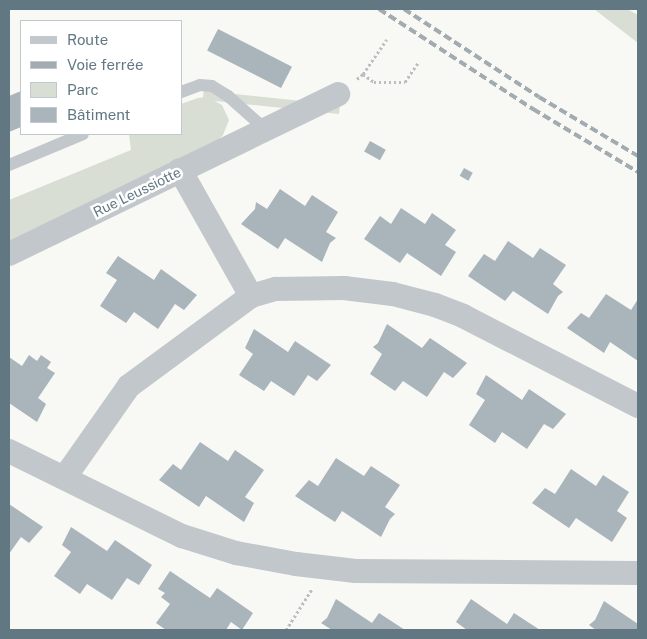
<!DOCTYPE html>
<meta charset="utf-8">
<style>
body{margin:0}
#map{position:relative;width:647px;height:639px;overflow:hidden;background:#f8f8f5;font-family:"Public Sans",sans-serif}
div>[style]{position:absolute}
.green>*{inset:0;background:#d9ded4;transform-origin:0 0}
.building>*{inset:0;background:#a9b5ba;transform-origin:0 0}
.path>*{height:3px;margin-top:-1.5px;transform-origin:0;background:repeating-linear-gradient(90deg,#bbbfc2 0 2.5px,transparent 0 5px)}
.service>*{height:12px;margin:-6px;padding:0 6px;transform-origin:6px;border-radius:6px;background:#c1c7ca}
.minor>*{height:24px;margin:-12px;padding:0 12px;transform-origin:12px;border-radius:12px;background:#c1c7ca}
.rail>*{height:4px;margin-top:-2px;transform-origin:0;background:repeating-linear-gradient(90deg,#a2abb0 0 8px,transparent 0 12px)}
span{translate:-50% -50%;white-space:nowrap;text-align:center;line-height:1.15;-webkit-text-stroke:5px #fff;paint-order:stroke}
.street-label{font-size:14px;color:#617883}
.frame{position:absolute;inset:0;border:10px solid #617883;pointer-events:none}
.legend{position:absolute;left:20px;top:20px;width:162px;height:115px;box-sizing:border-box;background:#fff;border:1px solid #c0c9cd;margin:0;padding:6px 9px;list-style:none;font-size:15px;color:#617883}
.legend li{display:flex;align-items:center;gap:10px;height:25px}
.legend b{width:25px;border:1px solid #c0c9cd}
</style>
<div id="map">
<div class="green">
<div style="clip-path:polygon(594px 9px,627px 9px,638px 15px,638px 43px)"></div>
<div style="clip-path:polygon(207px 97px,222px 105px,229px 120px,223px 135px,217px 141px,9px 241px,9px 200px,131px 150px,129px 134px,181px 134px,181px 104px,198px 98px)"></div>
<div style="left:340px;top:105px;width:9px;height:137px;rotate:96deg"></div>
</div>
<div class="building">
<div style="left:218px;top:29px;width:83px;height:24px;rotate:27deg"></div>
<div style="clip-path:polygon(21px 91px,21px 127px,9px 132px,9px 96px)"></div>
<div style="left:370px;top:141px;width:18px;height:12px;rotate:29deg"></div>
<div style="left:464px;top:168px;width:10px;height:9px;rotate:29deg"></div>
<div style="clip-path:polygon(280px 189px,305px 206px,312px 195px,338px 212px,326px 232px,336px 238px,330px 243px,322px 262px,285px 238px,278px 249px,241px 224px,255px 209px,256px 202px,267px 209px)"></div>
<div style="clip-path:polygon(401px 208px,425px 224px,432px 213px,456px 230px,445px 245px,456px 252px,441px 276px,407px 253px,400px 263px,364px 239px,380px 216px,391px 224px)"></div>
<div style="clip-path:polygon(508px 241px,533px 258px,540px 248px,566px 265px,553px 284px,563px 292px,558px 296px,548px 314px,513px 291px,505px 301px,468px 276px,484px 254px,495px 261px)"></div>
<div style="clip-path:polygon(118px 256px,154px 280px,161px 269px,197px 295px,184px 310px,175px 304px,158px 329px,134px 312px,126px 323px,100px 306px,117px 280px,106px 273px)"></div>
<div style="clip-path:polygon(606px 294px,631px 310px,638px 299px,638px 361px,610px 342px,604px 353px,567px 328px,581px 313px,589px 318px)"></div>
<div style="clip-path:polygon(387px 324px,422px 348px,430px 338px,467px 363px,453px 378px,444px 372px,427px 397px,403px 381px,395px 391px,370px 374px,382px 354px,373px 347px,378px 343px)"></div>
<div style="clip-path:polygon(254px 329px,288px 352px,295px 341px,331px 365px,317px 381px,308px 375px,294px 396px,271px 381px,264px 391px,239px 375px,253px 354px,245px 348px)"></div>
<div style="clip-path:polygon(29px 355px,37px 361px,41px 355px,51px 362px,47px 368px,55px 373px,38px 398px,46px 404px,37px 422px,9px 403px,9px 357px,22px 366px)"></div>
<div style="clip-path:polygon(486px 375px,522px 400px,529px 389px,566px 414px,553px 429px,544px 424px,527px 449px,502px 432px,495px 443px,469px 425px,485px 400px,476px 394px)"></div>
<div style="clip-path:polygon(200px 442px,228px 461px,235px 450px,264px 470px,245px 497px,254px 503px,244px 522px,206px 496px,199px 507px,159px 480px,173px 464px,181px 470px)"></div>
<div style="clip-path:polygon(336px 458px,364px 476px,371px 466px,400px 485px,385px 507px,395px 514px,390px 519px,381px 537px,342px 511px,335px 522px,295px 496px,309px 480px,318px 486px)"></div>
<div style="clip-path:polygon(571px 469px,596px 486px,603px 475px,629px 492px,617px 511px,627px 518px,612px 542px,576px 518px,569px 528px,532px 503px,545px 488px,555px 494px)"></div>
<div style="clip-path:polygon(9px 504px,43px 527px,29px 543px,21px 537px,9px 554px)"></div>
<div style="clip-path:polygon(71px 527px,107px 551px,115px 540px,152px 565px,139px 585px,127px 578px,112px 600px,87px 584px,80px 594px,54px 576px,71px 552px,62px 545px)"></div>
<div style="clip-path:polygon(170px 571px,210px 598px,217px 588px,253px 613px,242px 630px,231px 622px,226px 630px,166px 630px,156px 623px,170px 604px,161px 597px,165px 593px,158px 589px)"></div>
<div style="clip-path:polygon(336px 599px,372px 623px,379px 613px,405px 630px,332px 630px,321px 623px,327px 618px)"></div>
<div style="clip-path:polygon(471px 599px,507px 624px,514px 613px,540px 630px,467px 630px,456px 622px)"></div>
<div style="clip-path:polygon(604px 601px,638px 624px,638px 630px,596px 630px,589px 625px,595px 620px)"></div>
</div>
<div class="path">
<div style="left:363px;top:74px;width:14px;rotate:36deg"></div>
<div style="left:374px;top:82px;width:31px"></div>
<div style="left:405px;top:82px;width:23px;rotate:-56deg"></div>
<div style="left:357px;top:79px;width:8px;rotate:-40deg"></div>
<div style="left:363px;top:74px;width:42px;rotate:-55.6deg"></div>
<div style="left:286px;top:630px;width:49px;rotate:-57.6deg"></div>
</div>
<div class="service">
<div style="left:181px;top:92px;width:20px;rotate:-20deg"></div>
<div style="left:200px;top:85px;width:12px;rotate:5deg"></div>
<div style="left:212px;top:86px;width:19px;rotate:32deg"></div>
<div style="left:228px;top:96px;width:50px;rotate:41.7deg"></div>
<div style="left:9px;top:165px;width:80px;rotate:-22.7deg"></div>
</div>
<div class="minor">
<div style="left:180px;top:170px;width:145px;rotate:60.6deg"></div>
<div style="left:9px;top:254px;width:366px;rotate:-25.9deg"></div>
<div style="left:9px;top:451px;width:193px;rotate:26.2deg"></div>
<div style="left:182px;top:536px;width:57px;rotate:17.5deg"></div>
<div style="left:236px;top:553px;width:61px;rotate:10.4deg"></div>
<div style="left:296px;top:564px;width:60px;rotate:6.7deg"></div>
<div style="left:356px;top:571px;width:282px;rotate:0.4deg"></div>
<div style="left:65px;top:477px;width:111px;rotate:-54.9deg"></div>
<div style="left:129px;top:386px;width:152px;rotate:-36.4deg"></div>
<div style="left:251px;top:296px;width:26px;rotate:-16deg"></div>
<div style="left:276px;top:289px;width:68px;rotate:-0.8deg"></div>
<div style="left:344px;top:288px;width:49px;rotate:7deg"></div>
<div style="left:393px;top:294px;width:43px;rotate:14.7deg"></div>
<div style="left:435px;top:305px;width:30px;rotate:21deg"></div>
<div style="left:463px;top:316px;width:197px;rotate:27.2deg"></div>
</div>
<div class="rail">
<div style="left:379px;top:9px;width:184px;rotate:33deg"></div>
<div style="left:533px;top:109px;width:122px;rotate:31deg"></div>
<div style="left:404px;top:9px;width:161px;rotate:33.1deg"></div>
<div style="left:539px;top:97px;width:115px;rotate:30.8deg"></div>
</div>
<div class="street-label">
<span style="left:137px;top:192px;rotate:-26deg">Rue Leussiotte</span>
</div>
<div class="frame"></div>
<ul class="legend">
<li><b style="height:6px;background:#c1c7ca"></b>Route</li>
<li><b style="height:6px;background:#a2abb0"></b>Voie ferrée</li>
<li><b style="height:14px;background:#d9ded4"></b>Parc</li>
<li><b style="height:14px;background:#a9b5ba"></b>Bâtiment</li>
</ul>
</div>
